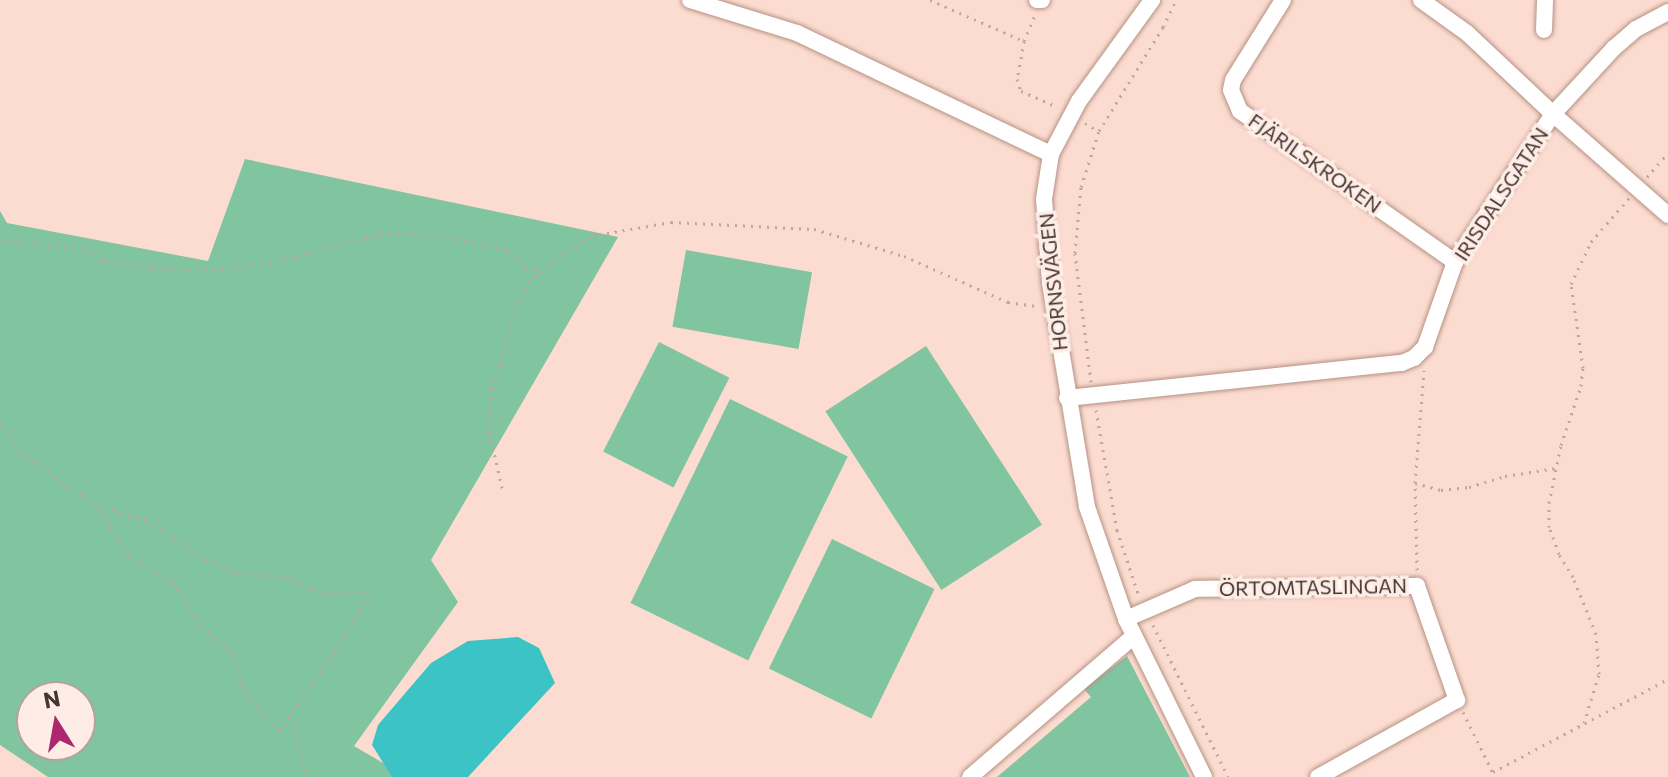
<!DOCTYPE html>
<meta charset="utf-8">
<style>
body{margin:0}
#map{position:relative;width:1668px;height:777px;overflow:hidden;background:#fcdcd0;font-family:Commissioner,sans-serif}
div>[style]{position:absolute}
.green>*{inset:0;background:#81c4a0;transform-origin:0 0}
.water>*{inset:0;background:#3cc3c6}
.path>*{height:3px;margin-top:-1.5px;transform-origin:0;background:repeating-linear-gradient(90deg,#c1a69c 0 2px,transparent 0 8px)}
.roads{filter:drop-shadow(0 0 2px #b59183) drop-shadow(0 0 2px #b59183)}
.minor>*{height:16px;margin:-8px;padding:0 8px;transform-origin:8px;border-radius:8px;background:#fff}
span{translate:-50% -50%;white-space:nowrap;text-align:center;line-height:1.15;-webkit-text-stroke:7px #feede7;paint-order:stroke}
.street-label{font-size:20px;color:#45352f}
.north{position:absolute;left:16px;top:681px;width:80px;height:80px;box-sizing:border-box;background:#feede7;border:2px solid #b4a39d;border-radius:50%;rotate:349deg;font-size:22px;font-weight:700;line-height:32px;text-align:center;color:#45352f}
.north::after{content:'';display:block;margin:auto;width:28px;height:36px;background:#ac276e;clip-path:polygon(50% 0,100% 100%,50% 72%,0 100%)}
</style>
<div id="map">
<div class="green">
<div style="clip-path:polygon(evenodd,245px 159px,618px 237px,431px 560px,458px 602px,354px 746px,407px 777px,48px 777px,0 745px,0 211px,7px 223px,208px 261px,245px 159px,32px 697px,80px 697px,80px 745px,32px 745px,32px 697px)"></div>
<div style="left:686px;top:250px;width:128px;height:78px;rotate:10deg"></div>
<div style="left:659px;top:342px;width:79px;height:123px;rotate:27deg"></div>
<div style="left:926px;top:346px;width:213px;height:120px;rotate:57deg"></div>
<div style="left:730px;top:399px;width:131px;height:227px;rotate:26deg"></div>
<div style="left:832px;top:539px;width:114px;height:144px;rotate:26deg"></div>
<div style="clip-path:polygon(1127px 656px,1190px 777px,997px 777px,1091px 697px,1084px 689px)"></div>
</div>
<div class="water">
<div style="clip-path:polygon(518px 637px,539px 648px,555px 683px,468px 777px,392px 777px,372px 745px,378px 725px,431px 663px,468px 641px)"></div>
</div>
<div class="path">
<div style="left:930px;top:0;width:103px;rotate:23.6deg"></div>
<div style="left:1024px;top:41px;width:39px;rotate:100deg"></div>
<div style="left:1017px;top:79px;width:13px;rotate:72deg"></div>
<div style="left:1021px;top:91px;width:40px;rotate:23.4deg"></div>
<div style="left:1024px;top:41px;width:28px;rotate:-67deg"></div>
<div style="left:1085px;top:123px;width:16px;rotate:30deg"></div>
<div style="left:1647px;top:177px;width:32px;rotate:-49deg"></div>
<div style="left:0;top:240px;width:87px;rotate:5.9deg"></div>
<div style="left:87px;top:249px;width:20px;rotate:37deg"></div>
<div style="left:103px;top:261px;width:72px;rotate:7.2deg"></div>
<div style="left:174px;top:270px;width:48px;rotate:-1.2deg"></div>
<div style="left:222px;top:269px;width:76px;rotate:-9.1deg"></div>
<div style="left:297px;top:257px;width:87px;rotate:-15.9deg"></div>
<div style="left:381px;top:233px;width:52px;rotate:1.1deg"></div>
<div style="left:433px;top:234px;width:77px;rotate:12deg"></div>
<div style="left:508px;top:250px;width:25px;rotate:45deg"></div>
<div style="left:526px;top:268px;width:16px;rotate:7deg"></div>
<div style="left:1091px;top:382px;width:130px;rotate:-97.1deg"></div>
<div style="left:1075px;top:253px;width:66px;rotate:-84.8deg"></div>
<div style="left:1081px;top:187px;width:59px;rotate:-72.2deg"></div>
<div style="left:1099px;top:131px;width:122px;rotate:-58.4deg"></div>
<div style="left:1163px;top:27px;width:30px;rotate:-64deg"></div>
<div style="left:1096px;top:410px;width:122px;rotate:80.1deg"></div>
<div style="left:1117px;top:530px;width:70px;rotate:71.6deg"></div>
<div style="left:0;top:422px;width:37px;rotate:56deg"></div>
<div style="left:21px;top:453px;width:93px;rotate:34.9deg"></div>
<div style="left:97px;top:506px;width:51px;rotate:15.9deg"></div>
<div style="left:146px;top:520px;width:63px;rotate:33.9deg"></div>
<div style="left:198px;top:555px;width:41px;rotate:25.9deg"></div>
<div style="left:235px;top:573px;width:52px;rotate:4.4deg"></div>
<div style="left:287px;top:577px;width:40px;rotate:23.4deg"></div>
<div style="left:324px;top:593px;width:46px;rotate:-1.2deg"></div>
<div style="left:1415px;top:483px;width:27px;rotate:15deg"></div>
<div style="left:1441px;top:490px;width:28px;rotate:-6deg"></div>
<div style="left:1469px;top:487px;width:38px;rotate:-17deg"></div>
<div style="left:1505px;top:476px;width:52px;rotate:-8.9deg"></div>
<div style="left:502px;top:488px;width:59px;rotate:-102.6deg"></div>
<div style="left:489px;top:430px;width:41px;rotate:-87.2deg"></div>
<div style="left:491px;top:389px;width:29px;rotate:-70deg"></div>
<div style="left:501px;top:362px;width:45px;rotate:-77.2deg"></div>
<div style="left:511px;top:318px;width:40px;rotate:-63.4deg"></div>
<div style="left:529px;top:282px;width:43px;rotate:-41.2deg"></div>
<div style="left:561px;top:254px;width:35px;rotate:-31deg"></div>
<div style="left:591px;top:236px;width:81px;rotate:-9.9deg"></div>
<div style="left:671px;top:222px;width:143px;rotate:2.8deg"></div>
<div style="left:814px;top:229px;width:94px;rotate:16.7deg"></div>
<div style="left:904px;top:256px;width:114px;rotate:23.9deg"></div>
<div style="left:1008px;top:302px;width:30px;rotate:8deg"></div>
<div style="left:97px;top:506px;width:59px;rotate:58.2deg"></div>
<div style="left:128px;top:556px;width:52px;rotate:30deg"></div>
<div style="left:173px;top:582px;width:54px;rotate:57.2deg"></div>
<div style="left:202px;top:627px;width:38px;rotate:41deg"></div>
<div style="left:231px;top:652px;width:43px;rotate:71.1deg"></div>
<div style="left:245px;top:693px;width:51px;rotate:48.2deg"></div>
<div style="left:279px;top:731px;width:98px;rotate:-55deg"></div>
<div style="left:335px;top:651px;width:69px;rotate:-59.3deg"></div>
<div style="left:1417px;top:570px;width:87px;rotate:-91.3deg"></div>
<div style="left:1415px;top:483px;width:113px;rotate:-85.4deg"></div>
<div style="left:1153px;top:625px;width:169px;rotate:63.7deg"></div>
<div style="left:1463px;top:712px;width:72px;rotate:63.8deg"></div>
<div style="left:290px;top:716px;width:63px;rotate:74.4deg"></div>
<div style="left:1584px;top:723px;width:51px;rotate:-73deg"></div>
<div style="left:1599px;top:674px;width:40px;rotate:-94.3deg"></div>
<div style="left:1596px;top:634px;width:61px;rotate:-112deg"></div>
<div style="left:1573px;top:577px;width:27px;rotate:-121deg"></div>
<div style="left:1559px;top:554px;width:29px;rotate:-110deg"></div>
<div style="left:1549px;top:527px;width:24px;rotate:-90deg"></div>
<div style="left:1549px;top:503px;width:59px;rotate:-78.3deg"></div>
<div style="left:1561px;top:445px;width:62px;rotate:-71.3deg"></div>
<div style="left:1581px;top:386px;width:18px;rotate:-84deg"></div>
<div style="left:1583px;top:368px;width:85px;rotate:-98.1deg"></div>
<div style="left:1571px;top:284px;width:47px;rotate:-64.5deg"></div>
<div style="left:1591px;top:242px;width:58px;rotate:-49.2deg"></div>
<div style="left:1493px;top:772px;width:198px;rotate:-28deg"></div>
</div>
<div class="roads">
<div class="minor">
<div style="left:690px;top:0;width:112px;rotate:17.1deg"></div>
<div style="left:797px;top:33px;width:281px;rotate:25.5deg"></div>
<div style="left:1051px;top:154px;width:46px;rotate:98.8deg"></div>
<div style="left:1044px;top:199px;width:84px;rotate:85.9deg"></div>
<div style="left:1050px;top:283px;width:227px;rotate:80.6deg"></div>
<div style="left:1087px;top:507px;width:119px;rotate:70.8deg"></div>
<div style="left:1126px;top:619px;width:176px;rotate:63.7deg"></div>
<div style="left:1037px;top:0;width:5px"></div>
<div style="left:1283px;top:0;width:94px;rotate:122deg"></div>
<div style="left:1233px;top:80px;width:10px;rotate:101deg"></div>
<div style="left:1231px;top:90px;width:23px;rotate:67deg"></div>
<div style="left:1240px;top:111px;width:263px;rotate:35.1deg"></div>
<div style="left:1421px;top:0;width:57px;rotate:35.7deg"></div>
<div style="left:1467px;top:33px;width:118px;rotate:43.3deg"></div>
<div style="left:1553px;top:114px;width:153px;rotate:41.3deg"></div>
<div style="left:1544px;top:30px;width:30px;rotate:-88deg"></div>
<div style="left:1051px;top:154px;width:60px;rotate:-62.2deg"></div>
<div style="left:1079px;top:101px;width:125px;rotate:-54.1deg"></div>
<div style="left:1067px;top:398px;width:337px;rotate:-6deg"></div>
<div style="left:1402px;top:363px;width:13px;rotate:-23deg"></div>
<div style="left:1414px;top:358px;width:16px;rotate:-45deg"></div>
<div style="left:1425px;top:347px;width:90px;rotate:-70.6deg"></div>
<div style="left:1455px;top:262px;width:178px;rotate:-56.5deg"></div>
<div style="left:1553px;top:114px;width:90px;rotate:-47.3deg"></div>
<div style="left:1614px;top:48px;width:29px;rotate:-41deg"></div>
<div style="left:1636px;top:29px;width:36px;rotate:-28deg"></div>
<div style="left:1126px;top:619px;width:75px;rotate:-23.5deg"></div>
<div style="left:1195px;top:589px;width:222px;rotate:-0.8deg"></div>
<div style="left:1417px;top:586px;width:121px;rotate:70.7deg"></div>
<div style="left:1457px;top:700px;width:159px;rotate:151deg"></div>
<div style="left:970px;top:777px;width:216px;rotate:-40.7deg"></div>
</div>
</div>
<div class="street-label">
<span style="left:1315px;top:163px;rotate:35deg">FJÄRILSKROKEN</span>
<span style="left:1501px;top:194px;rotate:-57deg">IRISDALSGATAN</span>
<span style="left:1053px;top:282px;rotate:-96deg">HORNSVÄGEN</span>
<span style="left:1313px;top:587px;rotate:-1deg">ÖRTOMTASLINGAN</span>
</div>
<div class="north">N</div>
</div>
